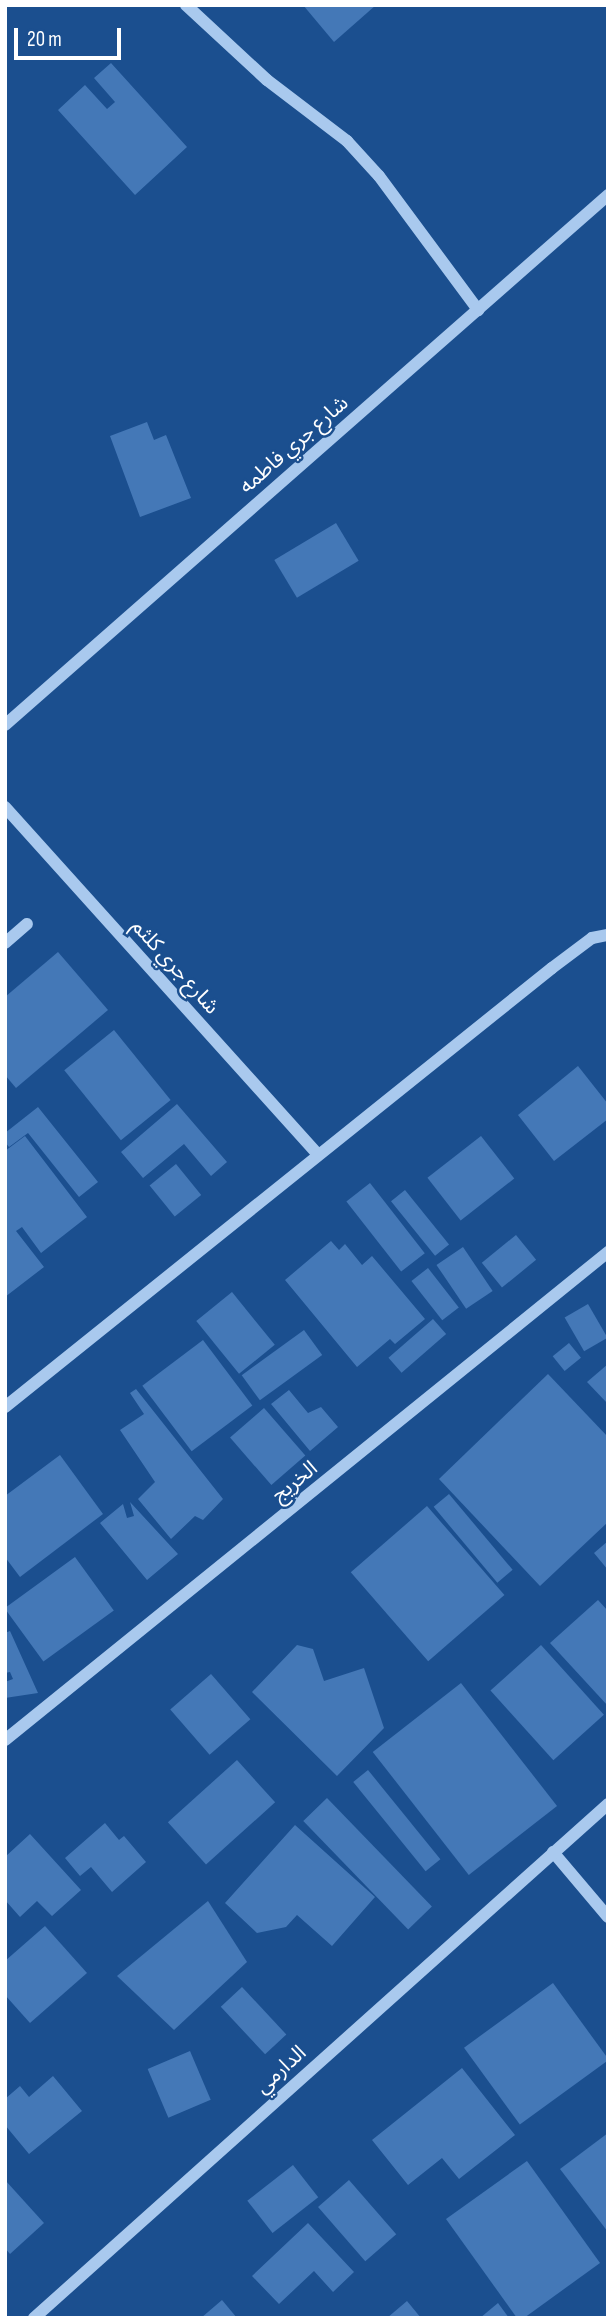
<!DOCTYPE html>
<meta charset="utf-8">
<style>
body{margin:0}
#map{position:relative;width:613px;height:2323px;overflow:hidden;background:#1b4f8f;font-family:"Sofia Sans Condensed","Noto Sans Arabic",sans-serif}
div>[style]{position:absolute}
.building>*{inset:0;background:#4478b7;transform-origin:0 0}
.minor>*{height:12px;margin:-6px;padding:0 6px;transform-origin:6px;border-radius:6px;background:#a9c9ee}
span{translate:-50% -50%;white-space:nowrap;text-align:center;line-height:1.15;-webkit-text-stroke:5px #1b4f8f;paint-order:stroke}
.street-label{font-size:21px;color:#fff}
.frame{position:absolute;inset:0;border:7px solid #fff;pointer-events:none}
.scale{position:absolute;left:14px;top:28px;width:107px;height:32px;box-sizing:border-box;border:4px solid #fff;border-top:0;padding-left:9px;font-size:21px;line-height:24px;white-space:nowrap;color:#fff;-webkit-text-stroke:5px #1b4f8f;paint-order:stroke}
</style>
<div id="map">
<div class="building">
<div style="clip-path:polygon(303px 5px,376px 5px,334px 42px)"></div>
<div style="clip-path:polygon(111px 63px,187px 147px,135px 195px,58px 110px,85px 85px,107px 109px,115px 102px,94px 78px)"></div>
<div style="clip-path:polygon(147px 422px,154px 440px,166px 435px,191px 498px,140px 517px,110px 436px)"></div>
<div style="left:336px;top:523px;width:44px;height:72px;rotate:59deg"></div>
<div style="clip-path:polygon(58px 952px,108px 1010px,16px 1088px,5px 1075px,5px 997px)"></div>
<div style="left:114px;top:1030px;width:90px;height:64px;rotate:51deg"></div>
<div style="clip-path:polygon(578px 1066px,608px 1104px,608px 1119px,554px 1161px,518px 1115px)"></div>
<div style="clip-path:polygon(177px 1104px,227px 1162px,211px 1176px,184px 1144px,143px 1178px,121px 1152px)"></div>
<div style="clip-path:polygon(38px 1107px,98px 1182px,79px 1197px,28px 1133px,9px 1147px,5px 1142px,5px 1133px)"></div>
<div style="clip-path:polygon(25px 1136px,87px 1217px,41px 1253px,22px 1227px,16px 1231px,44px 1267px,5px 1297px,5px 1151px)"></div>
<div style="left:481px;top:1136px;width:54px;height:68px;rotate:52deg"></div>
<div style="left:176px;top:1164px;width:40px;height:34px;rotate:51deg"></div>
<div style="left:370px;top:1183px;width:89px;height:30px;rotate:52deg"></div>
<div style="left:405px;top:1190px;width:70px;height:18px;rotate:51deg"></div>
<div style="left:516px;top:1235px;width:32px;height:44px;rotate:51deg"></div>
<div style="clip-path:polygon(331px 1241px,339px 1250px,345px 1244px,362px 1265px,372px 1256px,425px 1319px,395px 1344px,390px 1339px,357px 1367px,285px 1280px)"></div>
<div style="left:463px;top:1247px;width:53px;height:32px;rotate:56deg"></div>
<div style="left:428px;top:1268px;width:50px;height:21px;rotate:52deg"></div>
<div style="left:232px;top:1292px;width:68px;height:46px;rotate:51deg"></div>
<div style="left:588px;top:1304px;width:39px;height:27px;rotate:60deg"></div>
<div style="left:433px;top:1319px;width:20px;height:59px;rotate:49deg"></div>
<div style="left:304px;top:1330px;width:31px;height:77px;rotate:54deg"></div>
<div style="left:203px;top:1340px;width:82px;height:76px;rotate:53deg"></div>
<div style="left:569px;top:1343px;width:19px;height:21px;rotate:51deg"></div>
<div style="clip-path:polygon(608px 1364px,608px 1404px,587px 1382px)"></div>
<div style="clip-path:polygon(548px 1374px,608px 1437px,608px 1522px,540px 1586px,439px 1479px)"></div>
<div style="clip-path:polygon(136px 1389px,223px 1499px,203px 1520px,195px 1516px,171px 1539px,138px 1499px,155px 1482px,120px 1430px,144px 1414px,130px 1393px)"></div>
<div style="clip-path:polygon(289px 1390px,308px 1413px,321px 1407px,338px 1427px,310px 1451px,271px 1404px)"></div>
<div style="left:264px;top:1408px;width:63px;height:45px;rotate:49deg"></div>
<div style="clip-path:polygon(60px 1455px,103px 1514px,20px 1577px,5px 1557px,5px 1496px)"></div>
<div style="left:449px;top:1494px;width:99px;height:20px;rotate:50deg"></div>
<div style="clip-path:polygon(130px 1502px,178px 1554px,147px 1580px,100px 1523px,123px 1504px,127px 1518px,134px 1516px)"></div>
<div style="left:427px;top:1506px;width:118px;height:101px;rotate:49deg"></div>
<div style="clip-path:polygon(608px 1541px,608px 1570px,594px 1553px)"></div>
<div style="left:75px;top:1557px;width:66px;height:87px;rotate:54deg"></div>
<div style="clip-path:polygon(598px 1600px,608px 1611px,608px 1706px,550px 1643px)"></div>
<div style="clip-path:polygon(10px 1631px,38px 1693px,5px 1698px,5px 1682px,13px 1679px,10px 1672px,5px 1673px,5px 1633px)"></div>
<div style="clip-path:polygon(297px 1645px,313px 1649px,324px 1681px,364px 1668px,384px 1728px,337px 1776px,252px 1692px)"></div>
<div style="left:541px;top:1645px;width:94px;height:68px;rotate:48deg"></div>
<div style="left:211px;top:1674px;width:60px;height:54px;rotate:49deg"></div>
<div style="left:461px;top:1683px;width:156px;height:112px;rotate:52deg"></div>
<div style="left:237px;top:1760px;width:57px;height:93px;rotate:48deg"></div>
<div style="left:368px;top:1770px;width:115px;height:19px;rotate:51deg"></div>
<div style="left:327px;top:1798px;width:151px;height:33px;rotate:46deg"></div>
<div style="clip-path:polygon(105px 1823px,119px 1840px,124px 1836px,146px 1862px,112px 1892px,91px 1867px,80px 1876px,65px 1858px)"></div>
<div style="clip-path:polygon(295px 1825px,375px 1897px,332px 1946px,297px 1915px,286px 1927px,257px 1933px,225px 1903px)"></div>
<div style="clip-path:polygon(30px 1834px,81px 1890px,52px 1916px,37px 1901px,20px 1917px,5px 1900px,5px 1857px)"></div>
<div style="clip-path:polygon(208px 1901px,247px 1962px,174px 2030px,117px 1976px)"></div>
<div style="clip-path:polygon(45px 1926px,87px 1973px,30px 2023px,5px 1995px,5px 1961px)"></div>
<div style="left:553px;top:1983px;width:95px;height:110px;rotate:54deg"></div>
<div style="left:242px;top:1987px;width:65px;height:29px;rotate:47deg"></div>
<div style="left:190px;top:2051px;width:53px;height:46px;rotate:67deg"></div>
<div style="clip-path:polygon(462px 2068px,515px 2135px,459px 2179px,442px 2158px,408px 2185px,372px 2140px)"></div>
<div style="clip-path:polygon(53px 2076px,82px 2111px,29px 2154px,5px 2125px,5px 2099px,20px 2086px,29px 2097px)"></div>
<div style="clip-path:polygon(608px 2133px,608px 2232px,560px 2169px)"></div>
<div style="clip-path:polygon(527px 2161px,600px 2263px,524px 2318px,517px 2318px,446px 2219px)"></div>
<div style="left:293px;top:2165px;width:41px;height:58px;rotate:52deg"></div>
<div style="clip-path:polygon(5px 2180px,44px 2223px,10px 2254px,5px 2248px)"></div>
<div style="left:349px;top:2180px;width:72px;height:41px;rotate:49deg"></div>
<div style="clip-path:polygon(308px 2223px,354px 2272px,333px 2292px,314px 2271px,279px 2304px,252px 2276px)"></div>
<div style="clip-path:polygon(222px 2300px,237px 2318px,201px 2318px)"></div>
<div style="clip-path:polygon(407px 2301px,421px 2318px,387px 2318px)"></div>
<div style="clip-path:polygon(498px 2303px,509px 2318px,480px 2318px)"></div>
</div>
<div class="minor">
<div style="left:186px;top:5px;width:110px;rotate:42.8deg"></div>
<div style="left:267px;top:80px;width:101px;rotate:37.3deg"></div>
<div style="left:347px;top:141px;width:47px;rotate:47.6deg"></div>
<div style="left:379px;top:176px;width:167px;rotate:53.5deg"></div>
<div style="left:5px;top:725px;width:803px;rotate:-41.31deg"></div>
<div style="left:5px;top:807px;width:466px;rotate:48deg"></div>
<div style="left:5px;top:943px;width:29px;rotate:-41deg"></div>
<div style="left:5px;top:1407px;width:701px;rotate:-38.75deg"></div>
<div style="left:552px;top:968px;width:50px;rotate:-36.9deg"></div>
<div style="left:592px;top:938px;width:16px;rotate:-11deg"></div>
<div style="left:5px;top:1740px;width:776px;rotate:-38.98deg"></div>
<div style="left:553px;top:1852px;width:85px;rotate:49.8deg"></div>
<div style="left:34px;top:2318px;width:771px;rotate:-41.84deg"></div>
</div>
<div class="street-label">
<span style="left:294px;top:445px;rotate:-41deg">شارع جري فاطمه</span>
<span style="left:175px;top:967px;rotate:48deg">شارع جري كلثم</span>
<span style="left:295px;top:1482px;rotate:-39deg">الخريج</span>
<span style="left:281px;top:2070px;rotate:-42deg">الدارمي</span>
</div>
<div class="frame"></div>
<div class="scale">20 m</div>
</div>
